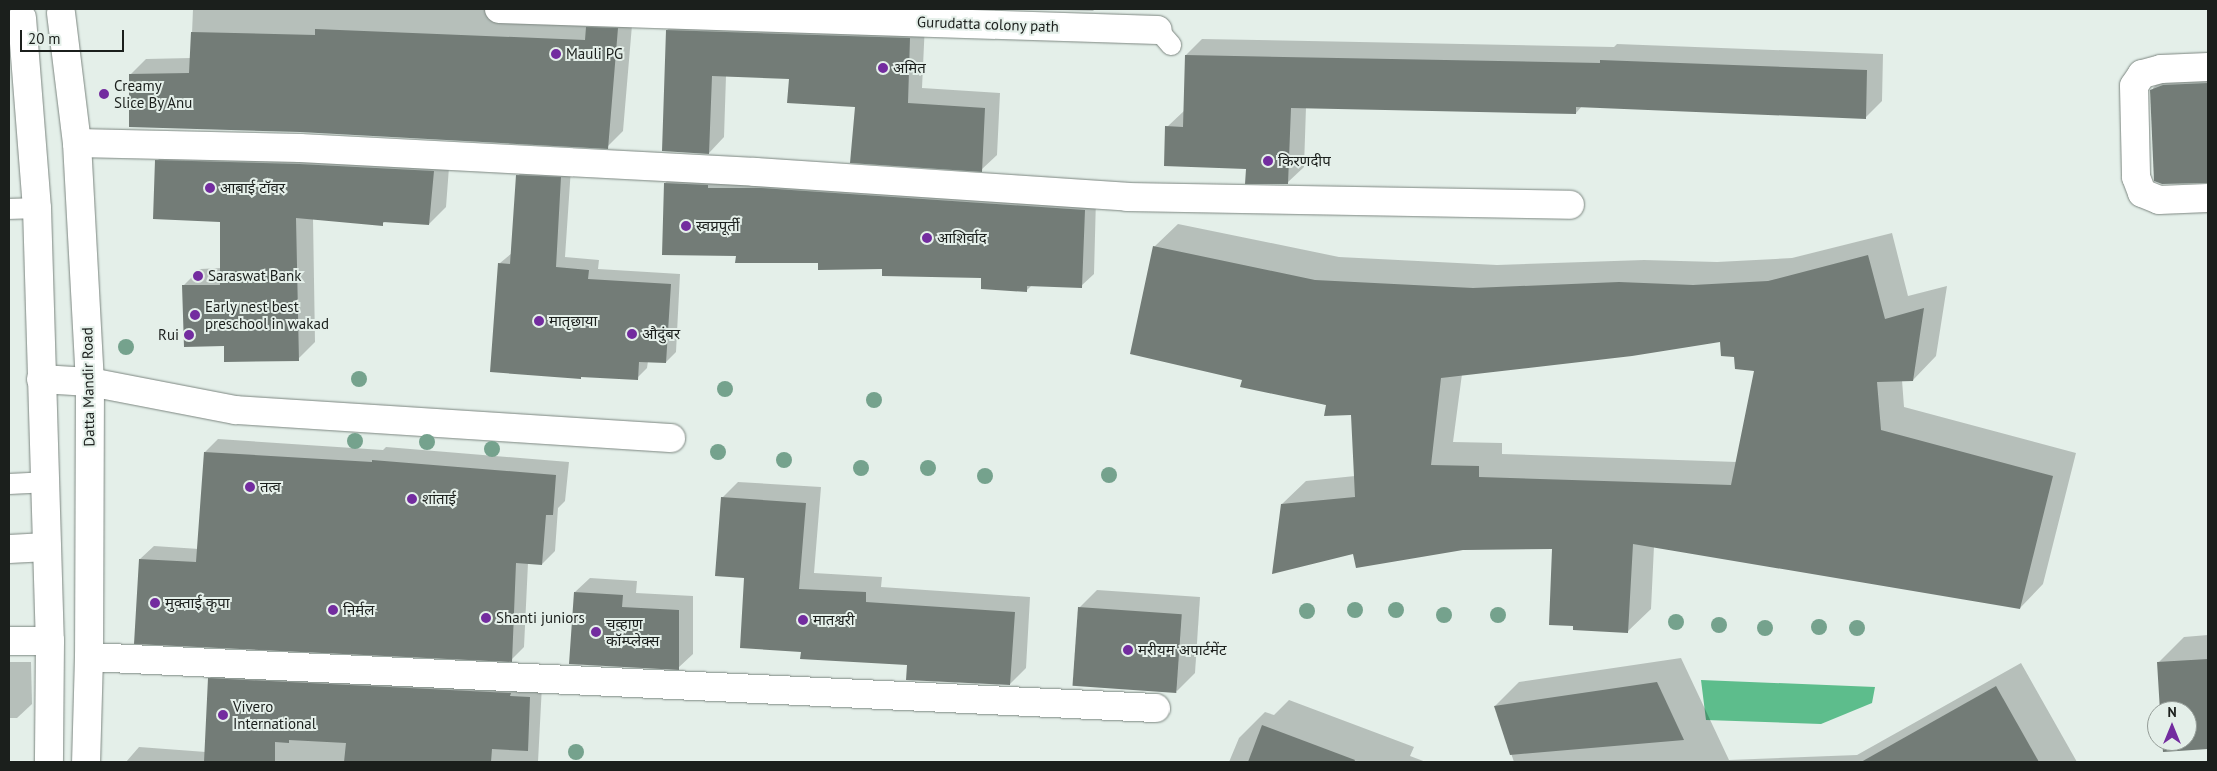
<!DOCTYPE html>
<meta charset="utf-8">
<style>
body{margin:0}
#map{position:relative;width:2217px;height:771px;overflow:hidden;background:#e4efe9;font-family:"PT Sans","Noto Sans Devanagari",sans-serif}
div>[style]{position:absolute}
.water>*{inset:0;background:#5dbd8c}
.shadow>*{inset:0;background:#0003}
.building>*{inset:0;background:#737c77;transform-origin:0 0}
.roads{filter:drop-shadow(0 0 1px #7c8680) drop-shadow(0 0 1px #7c8680)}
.lane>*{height:20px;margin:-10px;padding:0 10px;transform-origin:10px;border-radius:10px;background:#fff}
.street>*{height:28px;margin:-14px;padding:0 14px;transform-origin:14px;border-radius:14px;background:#fff}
.secondary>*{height:28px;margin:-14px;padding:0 14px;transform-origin:14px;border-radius:14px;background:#fff}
.trees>*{width:16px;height:16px;margin:-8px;border-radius:50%;background:#75a28d}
.dots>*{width:14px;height:14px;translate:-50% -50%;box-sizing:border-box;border:2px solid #e4efe9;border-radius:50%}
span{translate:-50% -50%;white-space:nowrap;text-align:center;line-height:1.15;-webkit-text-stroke:4px #e4efe9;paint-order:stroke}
.street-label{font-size:15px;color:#1b1f1c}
.poi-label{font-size:15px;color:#1b1f1c}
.left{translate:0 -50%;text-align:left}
.right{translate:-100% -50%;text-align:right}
.frame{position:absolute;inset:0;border:10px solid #1b1f1c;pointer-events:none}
.north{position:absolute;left:2147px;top:701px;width:50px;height:50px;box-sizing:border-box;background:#e4efe9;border:1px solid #949c97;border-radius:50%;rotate:0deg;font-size:14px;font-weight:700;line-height:20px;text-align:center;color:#1b1f1c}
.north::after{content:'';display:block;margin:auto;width:18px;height:22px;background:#732c9f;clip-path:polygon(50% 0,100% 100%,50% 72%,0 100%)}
.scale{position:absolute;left:20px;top:30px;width:104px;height:22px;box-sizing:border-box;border:2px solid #1b1f1c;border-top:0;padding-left:6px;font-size:15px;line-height:18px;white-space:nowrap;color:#1b1f1c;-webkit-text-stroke:4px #e4efe9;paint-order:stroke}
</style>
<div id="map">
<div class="water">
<div style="clip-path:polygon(1701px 680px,1875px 687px,1872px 703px,1821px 724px,1706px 720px)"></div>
</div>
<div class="shadow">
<div style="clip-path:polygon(193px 9px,514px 9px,632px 25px,623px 131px,607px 147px,130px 75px,146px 59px,191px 58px)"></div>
<div style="clip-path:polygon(1021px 9px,1095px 9px,1093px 11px)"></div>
<div style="clip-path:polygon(682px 15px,925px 23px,922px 88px,1000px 93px,997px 155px,981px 170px,857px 106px,790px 78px,726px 76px,724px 137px,709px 153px,667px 30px)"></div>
<div style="clip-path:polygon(1202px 39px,1614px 47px,1617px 44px,1883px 54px,1882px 101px,1865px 118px,1582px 106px,1576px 113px,1306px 107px,1304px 167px,1287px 183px,1248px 168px,1167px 127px,1185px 110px,1186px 55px)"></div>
<div style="clip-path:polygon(2208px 58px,2208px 181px,2156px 180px,2153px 88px,2179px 62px)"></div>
<div style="clip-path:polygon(174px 144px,450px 154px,446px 207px,429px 224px,386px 221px,382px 224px,313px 218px,315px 342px,298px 359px,225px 344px,183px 286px,200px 269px,222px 268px,222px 220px,157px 161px)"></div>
<div style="clip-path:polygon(528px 165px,571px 168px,565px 257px,599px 260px,598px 269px,680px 274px,676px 352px,666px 362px,648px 361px,647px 368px,637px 378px,583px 376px,580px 378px,500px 263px,512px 253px,518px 176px)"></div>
<div style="clip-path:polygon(677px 171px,1096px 198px,1094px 274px,1081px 286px,1033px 284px,1027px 290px,982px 277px,737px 255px,665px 183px)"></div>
<div style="clip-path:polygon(evenodd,1178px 224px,1339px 257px,1497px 265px,1644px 260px,1717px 262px,1792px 258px,1892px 233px,1908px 296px,1947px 286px,1936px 356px,1913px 380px,1902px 380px,1904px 407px,2076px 453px,2043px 584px,2020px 608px,1654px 546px,1651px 609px,1627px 632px,1554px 547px,1354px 553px,1282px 504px,1306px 481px,1355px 476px,1352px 413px,1243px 379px,1154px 247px,1178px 224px,1722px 341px,1735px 356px,1756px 370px,1737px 462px,1502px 454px,1502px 443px,1453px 442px,1462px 374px,1722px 341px)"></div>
<div style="clip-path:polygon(218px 439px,383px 450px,386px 447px,569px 462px,565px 501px,558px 508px,555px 551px,542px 564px,528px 563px,524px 647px,511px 660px,135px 642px,140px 559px,154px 546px,199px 549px,205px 452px)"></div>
<div style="clip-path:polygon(738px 482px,821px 487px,814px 573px,882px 577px,881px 587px,1030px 597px,1026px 668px,1010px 684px,908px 663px,802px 651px,745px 577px,722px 498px)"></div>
<div style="clip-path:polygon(590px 578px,637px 581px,636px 593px,693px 596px,693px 654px,678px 668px,575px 592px)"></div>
<div style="clip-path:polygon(1097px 590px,1200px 597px,1195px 673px,1177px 691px,1079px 608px)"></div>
<div style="clip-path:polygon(2208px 635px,2208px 748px,2164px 751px,2163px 741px,2187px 741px,2187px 711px,2161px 711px,2158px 663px,2184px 637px)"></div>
<div style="clip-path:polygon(1681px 658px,1729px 760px,1857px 755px,2021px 663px,2077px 762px,1514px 762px,1495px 706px,1519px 682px)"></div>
<div style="clip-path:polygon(9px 662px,31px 662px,32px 704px,17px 718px,9px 718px)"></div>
<div style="clip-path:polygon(221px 666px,542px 685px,538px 762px,126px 762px,139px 747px,206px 752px,209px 679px)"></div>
<div style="clip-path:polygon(1289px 700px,1414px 747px,1410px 756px,1426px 762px,1229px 762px,1239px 738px,1265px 712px,1274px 715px)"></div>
</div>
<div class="building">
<div style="clip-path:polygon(586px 27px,618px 28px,608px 149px,300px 132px,129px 127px,129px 74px,189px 73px,191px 32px,315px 35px,315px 29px,585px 40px)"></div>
<div style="clip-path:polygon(666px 30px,910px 38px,908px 103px,985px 108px,982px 172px,850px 163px,855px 107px,787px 103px,789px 79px,712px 76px,709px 154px,662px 151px)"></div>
<div style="clip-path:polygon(1185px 55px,1600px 63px,1600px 60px,1867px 70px,1866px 119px,1576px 107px,1576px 114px,1291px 108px,1288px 184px,1245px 184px,1246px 169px,1164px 166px,1165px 126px,1183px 127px)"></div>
<div style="clip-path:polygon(2208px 83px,2208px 183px,2162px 184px,2154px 181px,2150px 90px,2163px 85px)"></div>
<div style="clip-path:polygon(155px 160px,299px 164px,434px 171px,429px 225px,383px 222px,383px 226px,296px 218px,299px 361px,224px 362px,224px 346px,184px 347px,182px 285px,220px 285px,220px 222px,153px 219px)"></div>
<div style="clip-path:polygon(516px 175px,561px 177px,556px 267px,589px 270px,588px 279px,671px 284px,666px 363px,639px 362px,638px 380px,581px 377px,581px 379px,490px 372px,498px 263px,510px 264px)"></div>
<div style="clip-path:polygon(664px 183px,708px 185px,708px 188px,762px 188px,1085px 210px,1082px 288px,1027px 286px,1027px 292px,981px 289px,981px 278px,882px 276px,882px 269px,818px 270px,818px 263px,735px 263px,736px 256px,662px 255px)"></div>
<div style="clip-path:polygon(evenodd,1153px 246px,1315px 280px,1473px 288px,1619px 282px,1693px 285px,1768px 281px,1868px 255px,1885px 319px,1924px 308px,1913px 381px,1877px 382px,1881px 430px,2053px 476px,2020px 609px,1633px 544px,1628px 633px,1573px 630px,1573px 626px,1549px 625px,1552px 549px,1463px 550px,1356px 568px,1353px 554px,1272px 574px,1281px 504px,1355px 497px,1351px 415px,1324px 416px,1326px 405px,1240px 387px,1242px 380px,1130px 354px,1153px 246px,1720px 342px,1721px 356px,1734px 357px,1735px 369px,1754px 371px,1731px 485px,1479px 477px,1479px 466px,1431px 465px,1441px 378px,1632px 356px,1720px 342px)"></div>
<div style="clip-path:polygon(204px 452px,372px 462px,372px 460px,556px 475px,553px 515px,546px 515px,542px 565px,516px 563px,512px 662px,134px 644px,139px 559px,196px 562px)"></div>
<div style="clip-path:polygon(721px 497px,806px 503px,799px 589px,866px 592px,866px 602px,1015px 612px,1010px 685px,906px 680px,907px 665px,800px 659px,801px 652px,740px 648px,744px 578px,715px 576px)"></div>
<div style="clip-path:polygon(574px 592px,623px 595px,622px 607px,679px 610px,679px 670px,569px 664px)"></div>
<div style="left:1078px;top:607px;width:104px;height:79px;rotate:4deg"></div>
<div style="clip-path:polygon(2208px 659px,2208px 749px,2163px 752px,2162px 741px,2187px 741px,2187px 711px,2160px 711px,2157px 662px)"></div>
<div style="clip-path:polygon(208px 678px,511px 693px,510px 696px,530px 697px,528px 751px,492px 749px,491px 762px,344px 762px,346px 743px,289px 740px,289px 743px,275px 742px,275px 762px,204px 762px)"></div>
<div style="clip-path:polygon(1657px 682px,1684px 740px,1510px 755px,1494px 706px)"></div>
<div style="clip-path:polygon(1996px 686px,2039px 762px,1861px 762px)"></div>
<div style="clip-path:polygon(1262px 725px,1355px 760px,1354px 762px,1248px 762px)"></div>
</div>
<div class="roads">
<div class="lane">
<div style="left:1158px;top:30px;width:20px;rotate:49deg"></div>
<div style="left:9px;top:209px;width:28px;rotate:-2deg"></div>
<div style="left:9px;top:484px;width:35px;rotate:-3deg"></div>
</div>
<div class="street">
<div style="left:499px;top:9px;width:659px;rotate:1.83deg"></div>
<div style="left:2208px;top:67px;width:47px;rotate:177.6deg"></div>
<div style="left:2161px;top:69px;width:20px;rotate:165deg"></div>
<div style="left:2142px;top:74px;width:14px;rotate:124deg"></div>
<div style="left:2134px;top:86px;width:91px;rotate:88.7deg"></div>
<div style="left:2136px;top:177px;width:17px;rotate:69deg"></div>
<div style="left:2142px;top:193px;width:18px;rotate:22deg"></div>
<div style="left:2159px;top:200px;width:49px;rotate:-2.3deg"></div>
<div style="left:77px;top:143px;width:223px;rotate:1.3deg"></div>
<div style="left:300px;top:148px;width:456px;rotate:3deg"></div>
<div style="left:755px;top:172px;width:373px;rotate:3.8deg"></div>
<div style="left:1127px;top:197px;width:443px;rotate:1deg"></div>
<div style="left:41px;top:379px;width:49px;rotate:3.5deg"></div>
<div style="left:90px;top:382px;width:149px;rotate:10.9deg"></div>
<div style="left:236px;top:410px;width:436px;rotate:3.7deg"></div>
<div style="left:9px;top:549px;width:38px;rotate:-3deg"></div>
<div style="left:9px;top:641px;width:41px"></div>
<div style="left:89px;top:657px;width:1068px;rotate:2.74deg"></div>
</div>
<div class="secondary">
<div style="left:61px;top:13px;width:131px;rotate:83deg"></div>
<div style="left:77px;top:143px;width:239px;rotate:86.9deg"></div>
<div style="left:90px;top:382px;width:275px;rotate:90.2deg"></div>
<div style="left:89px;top:657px;width:105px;rotate:91.6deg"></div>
<div style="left:22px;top:18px;width:191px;rotate:85.5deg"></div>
<div style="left:37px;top:208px;width:433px;rotate:88.3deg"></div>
<div style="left:50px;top:641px;width:121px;rotate:90.5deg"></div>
</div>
</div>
<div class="trees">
<div style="left:126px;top:347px"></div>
<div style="left:359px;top:379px"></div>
<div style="left:725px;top:389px"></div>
<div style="left:874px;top:400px"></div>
<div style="left:355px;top:441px"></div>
<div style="left:427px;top:442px"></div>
<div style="left:492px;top:449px"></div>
<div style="left:718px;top:452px"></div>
<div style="left:784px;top:460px"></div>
<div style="left:861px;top:468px"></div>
<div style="left:928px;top:468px"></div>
<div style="left:1109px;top:475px"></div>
<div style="left:985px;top:476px"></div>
<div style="left:1355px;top:610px"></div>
<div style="left:1396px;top:610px"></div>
<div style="left:1307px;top:611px"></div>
<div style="left:1444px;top:615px"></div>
<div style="left:1498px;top:615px"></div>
<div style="left:1676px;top:622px"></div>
<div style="left:1719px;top:625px"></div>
<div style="left:1819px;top:627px"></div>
<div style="left:1765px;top:628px"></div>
<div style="left:1857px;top:628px"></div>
<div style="left:576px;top:752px"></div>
</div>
<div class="dots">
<div style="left:556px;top:54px;background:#732c9f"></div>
<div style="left:883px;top:68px;background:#732c9f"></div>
<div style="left:104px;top:94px;background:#732c9f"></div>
<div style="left:1268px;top:161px;background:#732c9f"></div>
<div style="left:210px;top:188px;background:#732c9f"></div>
<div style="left:686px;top:226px;background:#732c9f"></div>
<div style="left:927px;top:238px;background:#732c9f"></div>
<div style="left:198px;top:276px;background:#732c9f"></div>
<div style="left:195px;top:315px;background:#732c9f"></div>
<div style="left:539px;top:321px;background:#732c9f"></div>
<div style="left:632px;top:334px;background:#732c9f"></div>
<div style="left:189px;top:335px;background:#732c9f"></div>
<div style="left:250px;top:487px;background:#732c9f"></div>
<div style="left:412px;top:499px;background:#732c9f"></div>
<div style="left:155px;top:603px;background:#732c9f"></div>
<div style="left:333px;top:610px;background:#732c9f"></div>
<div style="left:486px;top:618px;background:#732c9f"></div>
<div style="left:803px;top:620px;background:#732c9f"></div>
<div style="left:596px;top:632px;background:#732c9f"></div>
<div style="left:1128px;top:650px;background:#732c9f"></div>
<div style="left:223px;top:715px;background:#732c9f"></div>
</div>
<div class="street-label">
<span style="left:988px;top:24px;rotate:2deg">Gurudatta colony path</span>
<span style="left:88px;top:387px;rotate:-91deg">Datta Mandir Road</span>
</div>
<div class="poi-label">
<span class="left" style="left:566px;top:54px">Mauli PG</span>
<span class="left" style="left:893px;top:68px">अमित</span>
<span class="left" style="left:114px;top:94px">Creamy<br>Slice By Anu</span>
<span class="left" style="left:1278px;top:161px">किरणदीप</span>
<span class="left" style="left:220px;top:188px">आबाई टॉवर</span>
<span class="left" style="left:696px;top:226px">स्वप्नपूर्ती</span>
<span class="left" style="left:937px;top:238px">आशिर्वाद</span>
<span class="left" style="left:208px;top:276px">Saraswat Bank</span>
<span class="left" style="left:205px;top:315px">Early nest best<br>preschool in wakad</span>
<span class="left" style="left:549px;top:321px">मातृछाया</span>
<span class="left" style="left:642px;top:334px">औदुंबर</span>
<span class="right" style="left:179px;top:335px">Rui</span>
<span class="left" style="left:260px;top:487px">तत्व</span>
<span class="left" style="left:422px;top:499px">शांताई</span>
<span class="left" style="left:165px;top:603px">मुक्ताई कृपा</span>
<span class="left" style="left:343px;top:610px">निर्मल</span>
<span class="left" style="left:496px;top:618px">Shanti juniors</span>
<span class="left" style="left:813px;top:620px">मातश्वरी</span>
<span class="left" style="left:606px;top:632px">चव्हाण<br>कॉम्प्लेक्स</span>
<span class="left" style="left:1138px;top:650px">मरीयम अपार्टमेंट</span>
<span class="left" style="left:233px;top:715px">Vivero<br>International</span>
</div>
<div class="frame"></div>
<div class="north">N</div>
<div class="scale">20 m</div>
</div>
